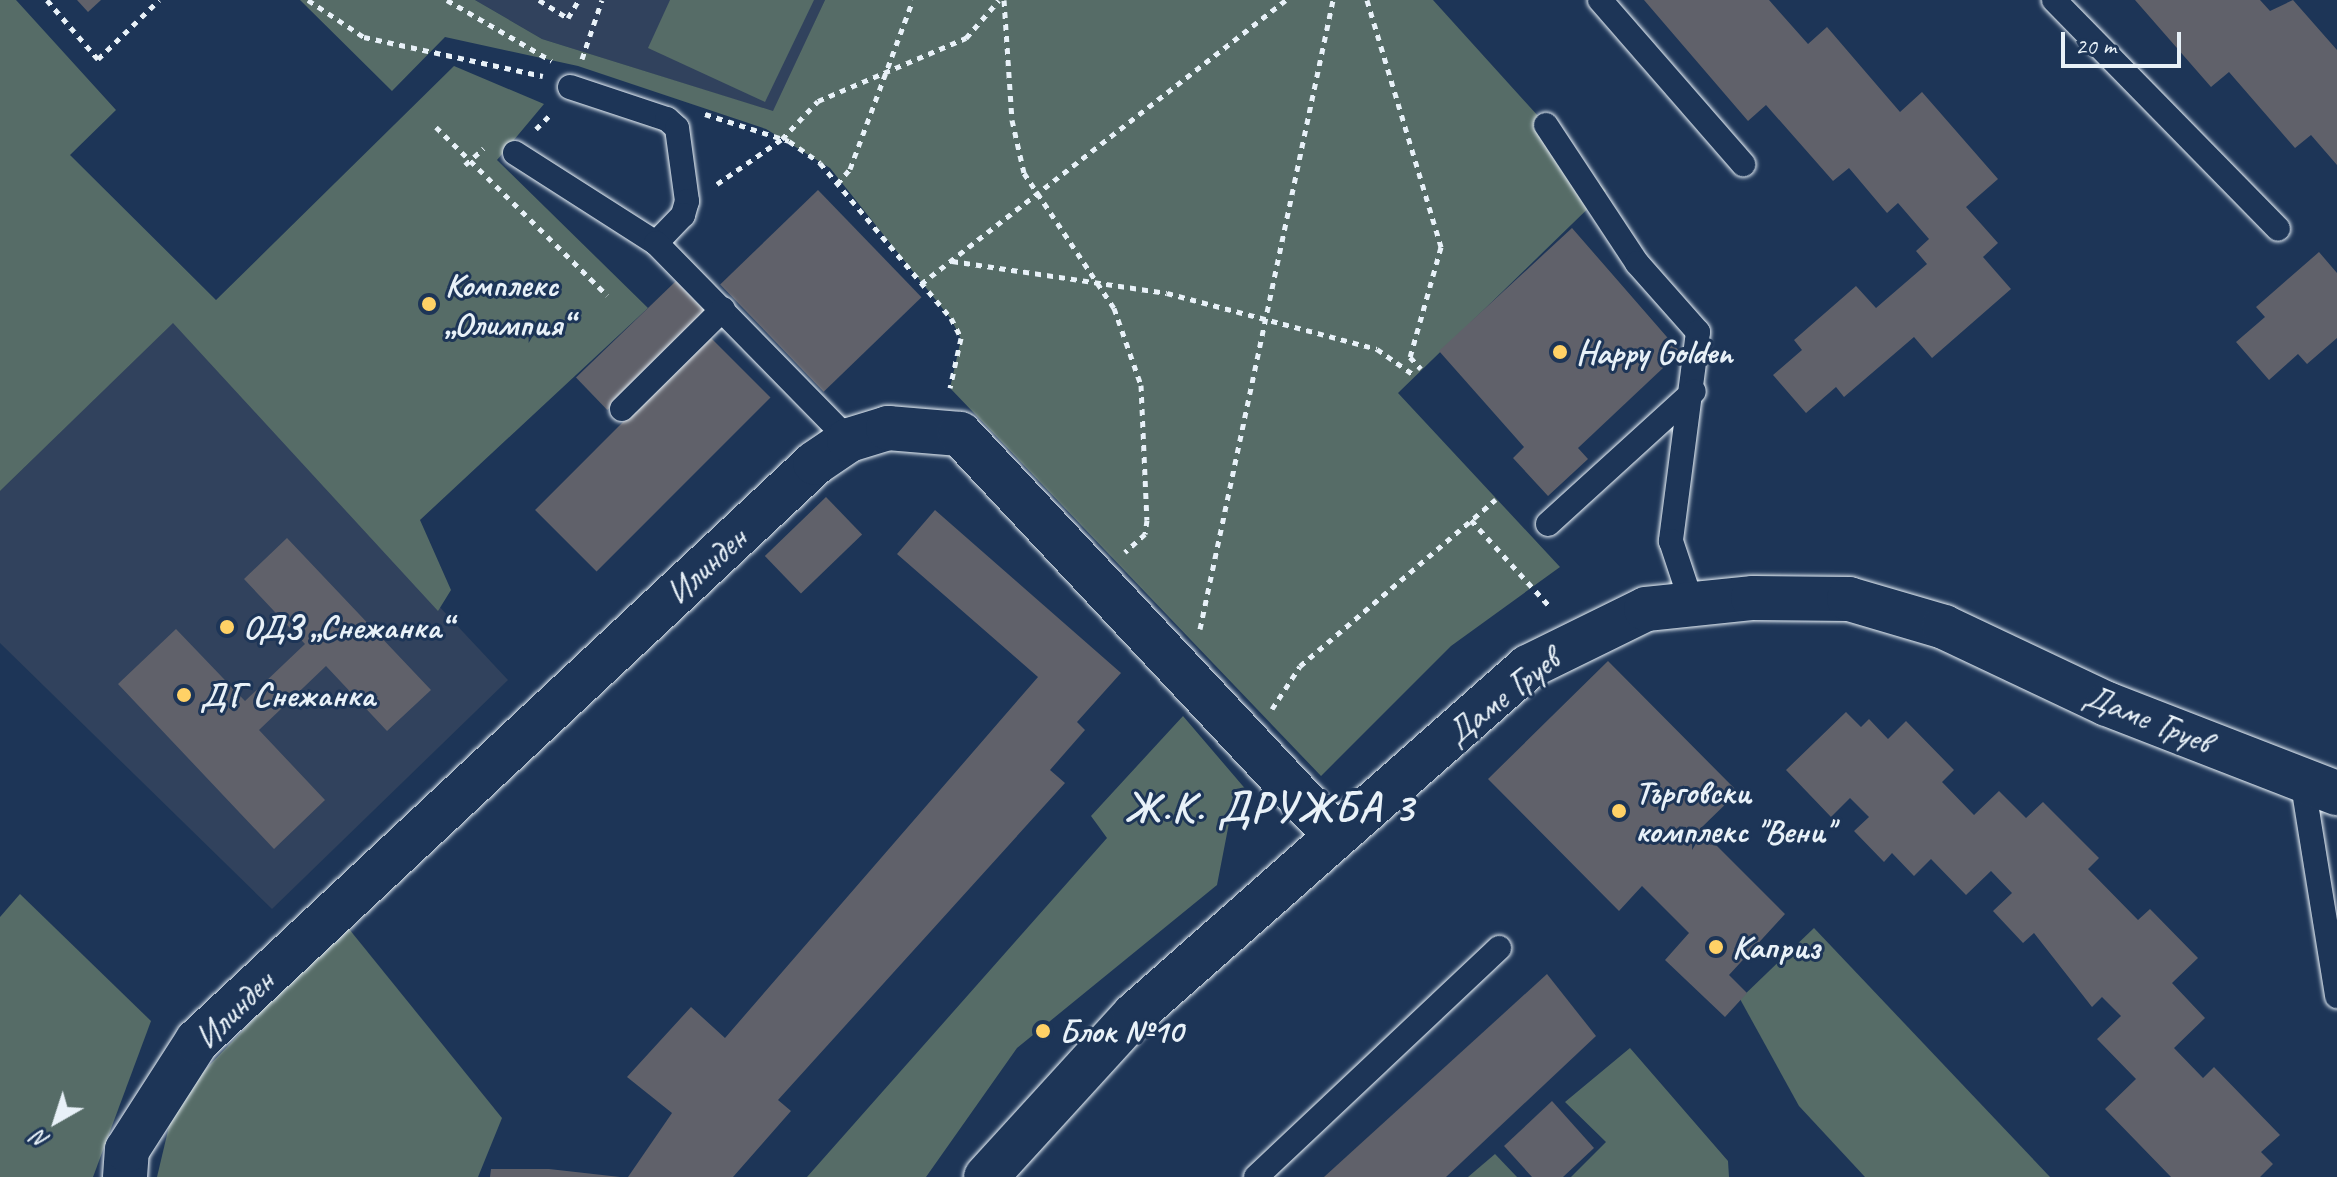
<!DOCTYPE html>
<meta charset="utf-8">
<style>
body{margin:0}
#map{position:relative;width:2337px;height:1177px;overflow:hidden;background:#1d3557;font-family:Caveat,sans-serif}
div>[style]{position:absolute}
.built>*{inset:0;background:#31425d}
.green>*{inset:0;background:#566c67}
.building>*{inset:0;background:#60616a;transform-origin:0 0}
.path>*{height:5px;margin-top:-2.5px;transform-origin:0;background:repeating-linear-gradient(90deg,#e8f1f8 0 6px,transparent 0 12px)}
.roads{filter:drop-shadow(0 0 2px #e8f1f8) drop-shadow(0 0 2px #e8f1f8)}
.lane>*{height:24px;margin:-12px;padding:0 12px;transform-origin:12px;border-radius:12px;background:#1d3557}
.street>*{height:44px;margin:-22px;padding:0 22px;transform-origin:22px;border-radius:22px;background:#1d3557}
.secondary>*{height:44px;margin:-22px;padding:0 22px;transform-origin:22px;border-radius:22px;background:#1d3557}
.dots>*{width:22px;height:22px;translate:-50% -50%;box-sizing:border-box;border:4px solid #1d3557;border-radius:50%}
span{translate:-50% -50%;white-space:nowrap;text-align:center;line-height:1.15;-webkit-text-stroke:6px #1d3557;paint-order:stroke}
.poi-label{font-size:34px;color:#e8f1f8;font-weight:700}
.left{translate:0 -50%;text-align:left}
.street-label{font-size:34px;color:#e8f1f8}
.district-label{font-size:42px;color:#e8f1f8;font-weight:700;letter-spacing:2px}
.north{position:absolute;left:16px;top:1081px;width:80px;height:80px;-webkit-text-stroke:6px #1d3557;paint-order:stroke;rotate:219deg;font-size:22px;font-weight:700;line-height:32px;text-align:center;color:#e8f1f8}
.north::after{content:'';display:block;margin:auto;width:28px;height:36px;background:#e8f1f8;clip-path:polygon(50% 0,100% 100%,50% 72%,0 100%)}
.scale{position:absolute;left:2061px;top:32px;width:120px;height:36px;box-sizing:border-box;border:4px solid #e8f1f8;border-top:0;padding-left:10px;font-size:24px;line-height:28px;white-space:nowrap;color:#e8f1f8;-webkit-text-stroke:6px #1d3557;paint-order:stroke}
</style>
<div id="map">
<div class="built">
<div style="clip-path:polygon(475px 0,825px 0,774px 112px,542px 39px)"></div>
<div style="clip-path:polygon(173px 322px,508px 680px,272px 909px,0 643px,0 491px)"></div>
</div>
<div class="green">
<div style="clip-path:polygon(0 0,16px 0,116px 110px,70px 155px,216px 300px,454px 66px,544px 104px,497px 160px,648px 308px,420px 520px,451px 590px,438px 611px,173px 323px,0 491px)"></div>
<div style="clip-path:polygon(300px 0,475px 0,542px 39px,773px 111px,825px 0,1433px 0,1606px 191px,1398px 393px,1560px 567px,1451px 646px,1321px 776px,950px 388px,961px 339px,951px 319px,830px 168px,766px 129px,578px 66px,445px 37px,392px 91px)"></div>
<div style="clip-path:polygon(670px 0,814px 0,765px 102px,648px 48px)"></div>
<div style="clip-path:polygon(1183px 716px,1248px 792px,1230px 818px,1217px 885px,1017px 1048px,926px 1177px,807px 1177px,1107px 838px,1091px 816px)"></div>
<div style="clip-path:polygon(20px 894px,151px 1021px,93px 1177px,0 1177px,0 917px)"></div>
<div style="clip-path:polygon(345px 924px,502px 1118px,478px 1177px,157px 1177px,175px 1101px)"></div>
<div style="clip-path:polygon(1814px 928px,2050px 1177px,1865px 1177px,1799px 1106px,1740px 999px)"></div>
<div style="clip-path:polygon(1630px 1048px,1728px 1161px,1729px 1177px,1571px 1177px,1606px 1142px,1565px 1102px)"></div>
<div style="clip-path:polygon(1495px 1154px,1517px 1177px,1468px 1177px)"></div>
</div>
<div class="building">
<div style="clip-path:polygon(77px 0,101px 0,88px 12px)"></div>
<div style="clip-path:polygon(1644px 0,1769px 0,1808px 44px,1827px 27px,1900px 112px,1922px 92px,1998px 179px,1966px 207px,1998px 243px,1983px 257px,2011px 289px,1932px 358px,1914px 337px,1844px 397px,1836px 387px,1806px 413px,1773px 375px,1802px 350px,1794px 340px,1856px 286px,1876px 308px,1927px 264px,1916px 251px,1929px 239px,1898px 203px,1887px 213px,1849px 168px,1833px 181px,1766px 105px,1748px 121px)"></div>
<div style="clip-path:polygon(2135px 0,2260px 0,2270px 11px,2293px 0,2337px 50px,2337px 165px,2311px 135px,2295px 148px,2229px 72px,2211px 87px)"></div>
<div style="left:818px;top:190px;width:149px;height:136px;rotate:46deg"></div>
<div style="clip-path:polygon(1572px 228px,1680px 352px,1578px 448px,1588px 459px,1548px 496px,1513px 458px,1524px 447px,1439px 351px)"></div>
<div style="clip-path:polygon(2319px 252px,2337px 273px,2337px 338px,2307px 364px,2298px 354px,2269px 380px,2236px 342px,2265px 317px,2256px 307px)"></div>
<div style="left:676px;top:281px;width:45px;height:139px;rotate:46deg"></div>
<div style="left:709px;top:336px;width:87px;height:246px;rotate:45deg"></div>
<div style="left:826px;top:497px;width:52px;height:85px;rotate:46deg"></div>
<div style="clip-path:polygon(935px 510px,1121px 673px,1077px 722px,1085px 730px,1050px 770px,1065px 783px,778px 1100px,791px 1111px,733px 1177px,628px 1177px,672px 1113px,627px 1077px,691px 1007px,725px 1038px,1038px 677px,897px 554px)"></div>
<div style="clip-path:polygon(287px 538px,431px 690px,387px 731px,326px 666px,259px 730px,325px 800px,274px 849px,118px 684px,176px 629px,245px 701px,305px 644px,244px 579px)"></div>
<div style="clip-path:polygon(1608px 661px,1738px 792px,1700px 829px,1785px 914px,1729px 975px,1747px 993px,1725px 1017px,1665px 960px,1689px 933px,1642px 886px,1619px 911px,1488px 779px)"></div>
<div style="clip-path:polygon(1846px 712px,1861px 727px,1869px 719px,1888px 739px,1906px 721px,1954px 770px,1942px 782px,1974px 815px,1999px 791px,2026px 818px,2043px 802px,2099px 858px,2088px 869px,2138px 920px,2150px 909px,2198px 958px,2172px 983px,2205px 1018px,2174px 1048px,2203px 1078px,2214px 1067px,2280px 1135px,2261px 1152px,2273px 1164px,2260px 1177px,2171px 1177px,2105px 1109px,2136px 1079px,2097px 1039px,2121px 1016px,2102px 997px,2092px 1007px,2034px 933px,2023px 943px,1993px 911px,2012px 893px,1991px 871px,1966px 895px,1931px 859px,1914px 876px,1892px 853px,1884px 862px,1854px 831px,1869px 817px,1850px 798px,1831px 817px,1786px 770px)"></div>
<div style="clip-path:polygon(1547px 974px,1596px 1036px,1446px 1177px,1324px 1177px)"></div>
<div style="clip-path:polygon(1552px 1101px,1594px 1148px,1563px 1177px,1532px 1177px,1504px 1146px)"></div>
<div style="clip-path:polygon(491px 1169px,549px 1169px,620px 1177px,490px 1177px)"></div>
</div>
<div class="path">
<div style="left:47px;top:0;width:78px;rotate:49.2deg"></div>
<div style="left:98px;top:59px;width:85px;rotate:-44deg"></div>
<div style="left:308px;top:0;width:67px;rotate:33.5deg"></div>
<div style="left:364px;top:37px;width:183px;rotate:12.3deg"></div>
<div style="left:447px;top:0;width:121px;rotate:30.2deg"></div>
<div style="left:539px;top:0;width:34px;rotate:32deg"></div>
<div style="left:568px;top:18px;width:21px;rotate:-59deg"></div>
<div style="left:1004px;top:0;width:120px;rotate:86.2deg"></div>
<div style="left:1012px;top:120px;width:54px;rotate:77.2deg"></div>
<div style="left:1024px;top:173px;width:162px;rotate:56.3deg"></div>
<div style="left:1114px;top:308px;width:82px;rotate:70.7deg"></div>
<div style="left:1141px;top:385px;width:135px;rotate:87.5deg"></div>
<div style="left:1147px;top:520px;width:14px;rotate:98deg"></div>
<div style="left:1145px;top:534px;width:27px;rotate:138deg"></div>
<div style="left:1367px;top:0;width:258px;rotate:73.3deg"></div>
<div style="left:1441px;top:247px;width:114px;rotate:105.7deg"></div>
<div style="left:1410px;top:357px;width:16px;rotate:47deg"></div>
<div style="left:582px;top:59px;width:62px;rotate:-71.3deg"></div>
<div style="left:705px;top:114px;width:88px;rotate:17.8deg"></div>
<div style="left:789px;top:141px;width:38px;rotate:35deg"></div>
<div style="left:820px;top:163px;width:203px;rotate:49.8deg"></div>
<div style="left:951px;top:318px;width:22px;rotate:63deg"></div>
<div style="left:961px;top:338px;width:51px;rotate:102.4deg"></div>
<div style="left:436px;top:127px;width:240px;rotate:44.5deg"></div>
<div style="left:536px;top:129px;width:23px;rotate:-45deg"></div>
<div style="left:465px;top:165px;width:25px;rotate:-42deg"></div>
<div style="left:717px;top:184px;width:79px;rotate:-34.7deg"></div>
<div style="left:782px;top:139px;width:52px;rotate:-46.5deg"></div>
<div style="left:818px;top:101px;width:161px;rotate:-23.1deg"></div>
<div style="left:966px;top:38px;width:50px;rotate:-49deg"></div>
<div style="left:837px;top:184px;width:20px;rotate:-49deg"></div>
<div style="left:850px;top:169px;width:180px;rotate:-69.6deg"></div>
<div style="left:952px;top:261px;width:217px;rotate:8.5deg"></div>
<div style="left:1167px;top:293px;width:217px;rotate:14.9deg"></div>
<div style="left:1377px;top:349px;width:45px;rotate:35.1deg"></div>
<div style="left:921px;top:284px;width:462px;rotate:-37.9deg"></div>
<div style="left:1471px;top:520px;width:119px;rotate:47.7deg"></div>
<div style="left:1200px;top:629px;width:643px;rotate:-78.06deg"></div>
<div style="left:1272px;top:709px;width:51px;rotate:-56.9deg"></div>
<div style="left:1300px;top:666px;width:257px;rotate:-40.4deg"></div>
</div>
<div class="roads">
<div class="lane">
<div style="left:1600px;top:0;width:218px;rotate:48.9deg"></div>
<div style="left:2054px;top:0;width:320px;rotate:45.6deg"></div>
<div style="left:570px;top:87px;width:102px;rotate:18.3deg"></div>
<div style="left:667px;top:119px;width:13px;rotate:42deg"></div>
<div style="left:677px;top:128px;width:74px;rotate:82.2deg"></div>
<div style="left:687px;top:201px;width:15px;rotate:106deg"></div>
<div style="left:683px;top:215px;width:39px;rotate:134deg"></div>
<div style="left:1546px;top:125px;width:165px;rotate:56.6deg"></div>
<div style="left:1637px;top:263px;width:92px;rotate:48.5deg"></div>
<div style="left:1698px;top:332px;width:211px;rotate:97.4deg"></div>
<div style="left:1671px;top:541px;width:63px;rotate:71.6deg"></div>
<div style="left:515px;top:153px;width:167px;rotate:32.6deg"></div>
<div style="left:656px;top:243px;width:276px;rotate:45.6deg"></div>
<div style="left:622px;top:409px;width:142px;rotate:-44.7deg"></div>
<div style="left:1548px;top:524px;width:197px;rotate:-42.3deg"></div>
<div style="left:2302px;top:779px;width:220px;rotate:80.8deg"></div>
<div style="left:1256px;top:1177px;width:334px;rotate:-43.3deg"></div>
</div>
<div class="street">
<div style="left:125px;top:1177px;width:27px;rotate:-86deg"></div>
<div style="left:127px;top:1150px;width:130px;rotate:-57.3deg"></div>
<div style="left:197px;top:1041px;width:846px;rotate:-43.08deg"></div>
<div style="left:815px;top:463px;width:41px;rotate:-34.1deg"></div>
<div style="left:849px;top:440px;width:41px;rotate:-17.1deg"></div>
<div style="left:888px;top:428px;width:72px;rotate:4.8deg"></div>
<div style="left:960px;top:434px;width:550px;rotate:46.91deg"></div>
</div>
<div class="secondary">
<div style="left:986px;top:1177px;width:219px;rotate:-47.6deg"></div>
<div style="left:1134px;top:1015px;width:526px;rotate:-41.45deg"></div>
<div style="left:1528px;top:667px;width:131px;rotate:-26.2deg"></div>
<div style="left:1646px;top:609px;width:108px;rotate:-5.9deg"></div>
<div style="left:1753px;top:598px;width:96px;rotate:0.6deg"></div>
<div style="left:1849px;top:599px;width:99px;rotate:16.4deg"></div>
<div style="left:1944px;top:627px;width:180px;rotate:25.3deg"></div>
<div style="left:2107px;top:704px;width:247px;rotate:21.2deg"></div>
</div>
</div>
<div class="dots">
<div style="left:429px;top:304px;background:#ffd166"></div>
<div style="left:1560px;top:352px;background:#ffd166"></div>
<div style="left:227px;top:627px;background:#ffd166"></div>
<div style="left:184px;top:695px;background:#ffd166"></div>
<div style="left:1619px;top:811px;background:#ffd166"></div>
<div style="left:1716px;top:947px;background:#ffd166"></div>
<div style="left:1043px;top:1031px;background:#ffd166"></div>
</div>
<div class="poi-label">
<span class="left" style="left:445px;top:304px">Комплекс<br>„Олимпия“</span>
<span class="left" style="left:1576px;top:352px">Happy Golden</span>
<span class="left" style="left:243px;top:627px">ОДЗ „Снежанка“</span>
<span class="left" style="left:200px;top:695px">ДГ Снежанка</span>
<span class="left" style="left:1635px;top:811px">Търговски<br>комплекс "Вени"</span>
<span class="left" style="left:1732px;top:947px">Каприз</span>
<span class="left" style="left:1059px;top:1031px">Блок №10</span>
</div>
<div class="street-label">
<span style="left:706px;top:565px;rotate:-43deg">Илинден</span>
<span style="left:1502px;top:696px;rotate:-38deg">Даме Груев</span>
<span style="left:2148px;top:718px;rotate:22deg">Даме Груев</span>
<span style="left:234px;top:1009px;rotate:-45deg">Илинден</span>
</div>
<div class="district-label">
<span style="left:1270px;top:808px">Ж.К. ДРУЖБА 3</span>
</div>
<div class="north">N</div>
<div class="scale">20 m</div>
</div>
